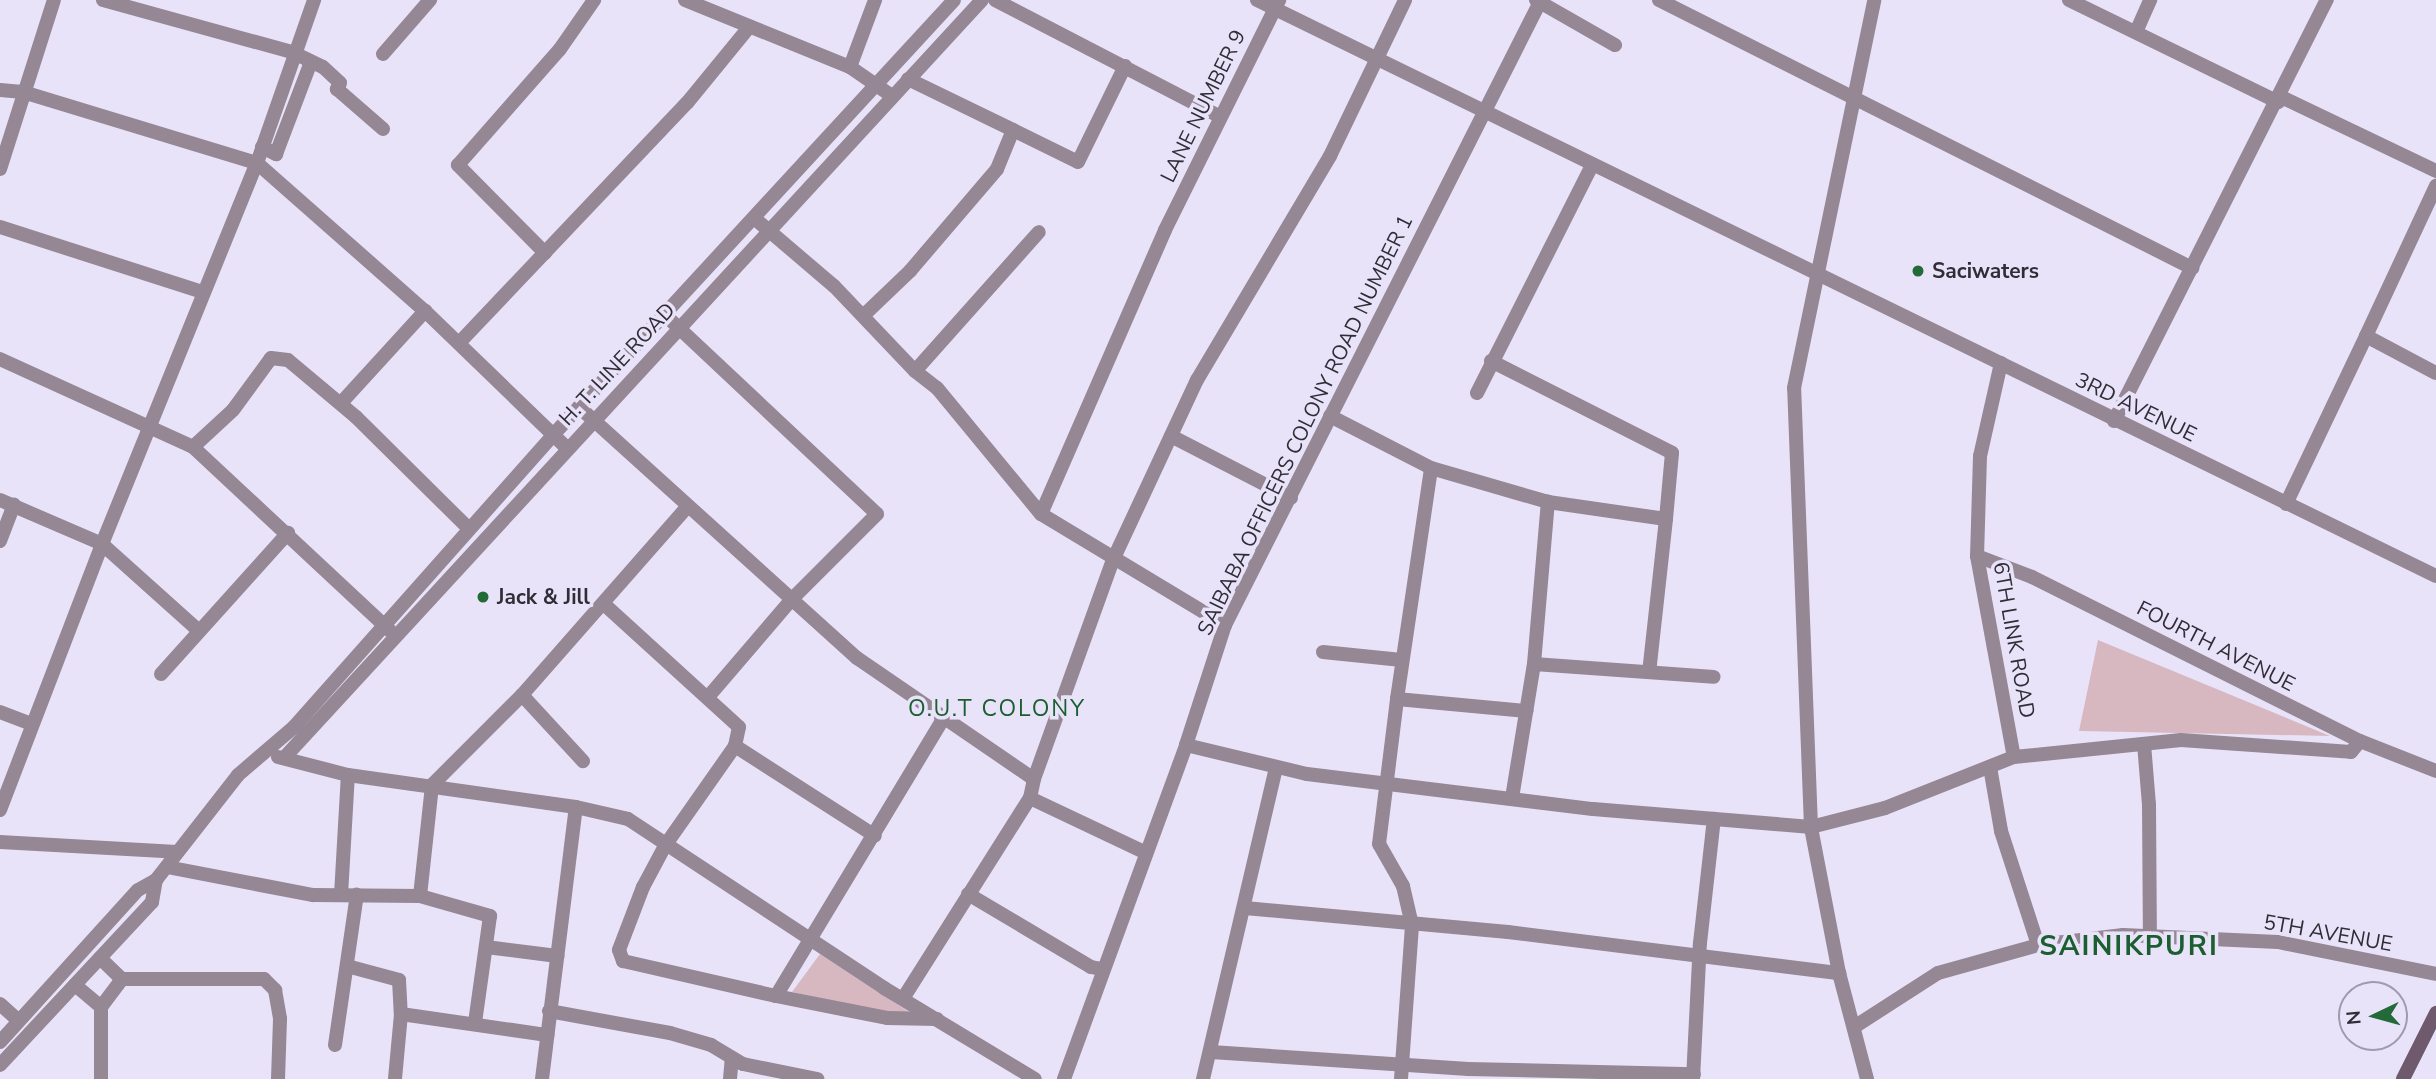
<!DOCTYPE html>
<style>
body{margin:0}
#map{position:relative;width:2436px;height:1079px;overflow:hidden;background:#e9e3fa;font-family:"Nunito Sans",sans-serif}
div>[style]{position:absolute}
.green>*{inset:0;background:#d7b8c1}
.minor>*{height:14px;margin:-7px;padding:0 7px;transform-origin:7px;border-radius:7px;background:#958794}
.tertiary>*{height:14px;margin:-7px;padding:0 7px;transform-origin:7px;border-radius:7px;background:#958794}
.secondary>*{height:14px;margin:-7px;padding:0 7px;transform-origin:7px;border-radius:7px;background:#6e5a6c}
.dots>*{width:19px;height:19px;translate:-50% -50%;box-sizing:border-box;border:4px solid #e9e3fa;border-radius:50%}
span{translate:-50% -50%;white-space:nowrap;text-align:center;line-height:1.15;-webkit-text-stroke:7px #e9e3fa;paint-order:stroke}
.street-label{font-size:21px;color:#302d36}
.poi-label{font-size:21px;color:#302d36;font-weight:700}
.left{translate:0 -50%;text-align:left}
.neighbourhood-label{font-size:23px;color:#1b5e30;letter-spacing:2px}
.district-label{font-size:28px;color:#1b5e30;font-weight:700;letter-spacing:2px}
.north{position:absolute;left:2338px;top:981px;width:70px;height:70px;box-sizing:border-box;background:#e9e3fa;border:2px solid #9f9aac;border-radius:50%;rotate:265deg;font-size:19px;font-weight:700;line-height:28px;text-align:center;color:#302d36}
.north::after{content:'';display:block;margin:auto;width:24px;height:32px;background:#226a38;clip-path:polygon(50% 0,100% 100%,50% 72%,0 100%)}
</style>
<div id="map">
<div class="green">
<div style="clip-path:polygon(2098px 640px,2330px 736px,2079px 731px)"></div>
<div style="clip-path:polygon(820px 954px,909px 1012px,888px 1013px,792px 992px)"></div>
</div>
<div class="minor">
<div style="left:103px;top:0;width:196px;rotate:15.4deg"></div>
<div style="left:292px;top:52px;width:34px;rotate:26deg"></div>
<div style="left:323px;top:67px;width:23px;rotate:43deg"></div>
<div style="left:340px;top:83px;width:7px;rotate:117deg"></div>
<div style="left:337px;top:89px;width:61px;rotate:41deg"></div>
<div style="left:685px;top:0;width:178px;rotate:22.1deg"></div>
<div style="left:850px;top:67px;width:51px;rotate:34.6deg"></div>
<div style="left:995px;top:0;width:254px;rotate:27.4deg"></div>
<div style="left:1536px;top:0;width:91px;rotate:29.7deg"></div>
<div style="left:1659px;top:0;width:597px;rotate:26.69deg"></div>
<div style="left:2069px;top:0;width:233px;rotate:26deg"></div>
<div style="left:2136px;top:32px;width:35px;rotate:-66deg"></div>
<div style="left:383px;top:54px;width:72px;rotate:-49deg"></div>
<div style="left:850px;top:67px;width:72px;rotate:-69.5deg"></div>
<div style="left:908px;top:79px;width:117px;rotate:25.9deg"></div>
<div style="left:0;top:90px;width:23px;rotate:5deg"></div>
<div style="left:23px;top:92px;width:245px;rotate:16.9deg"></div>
<div style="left:257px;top:163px;width:224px;rotate:41.4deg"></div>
<div style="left:425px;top:311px;width:197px;rotate:44deg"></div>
<div style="left:2279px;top:96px;width:174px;rotate:25.5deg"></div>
<div style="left:262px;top:147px;width:16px;rotate:27deg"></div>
<div style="left:276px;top:154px;width:98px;rotate:-69.2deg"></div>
<div style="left:0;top:169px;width:177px;rotate:-72.3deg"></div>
<div style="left:754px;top:218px;width:105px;rotate:40.4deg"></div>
<div style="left:834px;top:286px;width:117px;rotate:46.4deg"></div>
<div style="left:915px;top:371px;width:28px;rotate:38deg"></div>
<div style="left:937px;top:388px;width:163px;rotate:50.5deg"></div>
<div style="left:1041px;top:514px;width:215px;rotate:31.1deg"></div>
<div style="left:0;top:227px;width:213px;rotate:17.8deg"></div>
<div style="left:545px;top:253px;width:124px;rotate:-134.7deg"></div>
<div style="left:458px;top:165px;width:154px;rotate:-48.7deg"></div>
<div style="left:560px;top:49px;width:60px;rotate:-55.2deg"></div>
<div style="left:664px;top:314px;width:292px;rotate:43.2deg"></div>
<div style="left:877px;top:514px;width:120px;rotate:135deg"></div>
<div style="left:792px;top:599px;width:128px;rotate:130.6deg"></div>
<div style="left:864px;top:315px;width:64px;rotate:-43.7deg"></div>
<div style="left:910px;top:271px;width:134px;rotate:-49.5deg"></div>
<div style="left:997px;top:169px;width:42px;rotate:-67.7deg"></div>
<div style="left:1013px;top:130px;width:72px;rotate:26.2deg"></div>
<div style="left:1078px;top:162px;width:107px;rotate:-63.9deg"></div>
<div style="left:2366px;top:336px;width:166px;rotate:-65deg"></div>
<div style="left:459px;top:343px;width:331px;rotate:-46.5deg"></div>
<div style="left:687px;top:103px;width:99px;rotate:-50.7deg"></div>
<div style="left:1491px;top:361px;width:203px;rotate:26.9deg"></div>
<div style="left:1672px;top:453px;width:66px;rotate:95.2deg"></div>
<div style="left:2001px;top:363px;width:95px;rotate:102.7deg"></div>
<div style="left:1980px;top:456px;width:100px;rotate:91.7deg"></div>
<div style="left:1977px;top:556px;width:204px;rotate:79.6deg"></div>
<div style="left:915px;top:371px;width:186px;rotate:-48.3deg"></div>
<div style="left:1477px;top:393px;width:255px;rotate:-63.2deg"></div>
<div style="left:341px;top:403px;width:125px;rotate:-47.6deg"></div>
<div style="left:579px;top:407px;width:375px;rotate:42.1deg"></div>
<div style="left:857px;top:658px;width:214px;rotate:34.4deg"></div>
<div style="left:1330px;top:416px;width:114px;rotate:27.2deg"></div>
<div style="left:1431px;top:468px;width:122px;rotate:16.2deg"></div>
<div style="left:2114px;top:421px;width:472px;rotate:-63.2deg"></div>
<div style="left:1171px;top:436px;width:135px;rotate:27.3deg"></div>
<div style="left:193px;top:447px;width:54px;rotate:-42.8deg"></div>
<div style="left:233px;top:410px;width:64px;rotate:-53.8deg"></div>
<div style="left:271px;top:358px;width:17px;rotate:7deg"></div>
<div style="left:288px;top:360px;width:89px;rotate:40deg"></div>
<div style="left:356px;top:417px;width:159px;rotate:44.7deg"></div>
<div style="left:0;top:500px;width:111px;rotate:23.3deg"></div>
<div style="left:102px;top:544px;width:130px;rotate:41.9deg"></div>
<div style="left:2286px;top:504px;width:186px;rotate:-64.5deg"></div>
<div style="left:2366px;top:336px;width:79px;rotate:27.9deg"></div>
<div style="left:1041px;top:514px;width:310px;rotate:-66.4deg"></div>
<div style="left:1165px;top:230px;width:257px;rotate:-63.6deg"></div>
<div style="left:0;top:541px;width:39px;rotate:-69deg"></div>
<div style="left:1977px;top:556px;width:59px;rotate:20.9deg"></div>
<div style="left:2032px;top:577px;width:367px;rotate:26.6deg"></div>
<div style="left:2360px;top:741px;width:82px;rotate:21.5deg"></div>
<div style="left:605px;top:605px;width:181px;rotate:42.3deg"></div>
<div style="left:739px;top:727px;width:19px;rotate:102deg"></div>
<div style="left:735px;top:746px;width:120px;rotate:125.1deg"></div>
<div style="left:666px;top:844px;width:49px;rotate:118.1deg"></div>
<div style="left:643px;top:887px;width:67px;rotate:110.9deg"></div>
<div style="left:619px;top:950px;width:12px;rotate:70deg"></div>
<div style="left:623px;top:961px;width:157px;rotate:12.9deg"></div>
<div style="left:776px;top:996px;width:323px;rotate:-58.9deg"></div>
<div style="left:1323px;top:652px;width:79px;rotate:5.8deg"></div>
<div style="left:1534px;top:664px;width:180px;rotate:4.1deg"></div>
<div style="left:161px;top:674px;width:190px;rotate:-48deg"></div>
<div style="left:522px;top:695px;width:90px;rotate:47.3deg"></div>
<div style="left:1397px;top:699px;width:233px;rotate:-81.6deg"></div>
<div style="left:0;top:712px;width:33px;rotate:21deg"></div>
<div style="left:2144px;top:744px;width:61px;rotate:85.3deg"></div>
<div style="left:2149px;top:805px;width:131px;rotate:89.6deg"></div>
<div style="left:1186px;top:745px;width:124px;rotate:13.5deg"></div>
<div style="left:1307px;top:774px;width:288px;rotate:7deg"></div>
<div style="left:1593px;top:809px;width:219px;rotate:4.7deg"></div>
<div style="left:1811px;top:827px;width:76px;rotate:-14.4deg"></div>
<div style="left:1885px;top:808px;width:139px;rotate:-21.6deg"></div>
<div style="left:2014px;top:757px;width:168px;rotate:-5.8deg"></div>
<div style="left:2181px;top:740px;width:170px;rotate:4deg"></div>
<div style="left:2351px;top:752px;width:14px;rotate:-51deg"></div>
<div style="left:735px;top:746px;width:166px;rotate:32.7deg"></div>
<div style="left:1990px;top:767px;width:65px;rotate:80.2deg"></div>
<div style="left:2001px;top:831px;width:120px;rotate:72deg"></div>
<div style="left:1030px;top:798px;width:126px;rotate:25.3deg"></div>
<div style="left:1512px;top:798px;width:136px;rotate:-80.7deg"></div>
<div style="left:1534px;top:664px;width:163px;rotate:-85.1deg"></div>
<div style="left:1548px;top:502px;width:119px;rotate:8.2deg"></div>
<div style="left:1666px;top:519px;width:154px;rotate:96.3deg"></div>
<div style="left:0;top:810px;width:285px;rotate:-69deg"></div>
<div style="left:102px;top:544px;width:411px;rotate:-67.9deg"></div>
<div style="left:257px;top:163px;width:173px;rotate:-70.7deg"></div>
<div style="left:167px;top:867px;width:149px;rotate:10.9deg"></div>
<div style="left:313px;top:895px;width:107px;rotate:0.5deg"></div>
<div style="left:420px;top:896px;width:73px;rotate:15.9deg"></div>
<div style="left:490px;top:916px;width:108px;rotate:98deg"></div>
<div style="left:968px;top:894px;width:143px;rotate:30.7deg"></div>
<div style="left:1091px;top:967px;width:10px;rotate:11deg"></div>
<div style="left:341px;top:895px;width:120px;rotate:-86.7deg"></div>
<div style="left:420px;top:896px;width:112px;rotate:-83.8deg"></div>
<div style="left:432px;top:785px;width:127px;rotate:-45deg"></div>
<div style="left:522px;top:695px;width:250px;rotate:-48.7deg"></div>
<div style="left:1245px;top:908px;width:264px;rotate:5.2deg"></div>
<div style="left:1508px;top:932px;width:334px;rotate:7.1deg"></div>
<div style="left:486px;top:947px;width:72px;rotate:7.2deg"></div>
<div style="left:100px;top:958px;width:30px;rotate:44deg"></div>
<div style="left:122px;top:979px;width:142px"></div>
<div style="left:264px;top:979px;width:16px;rotate:45deg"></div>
<div style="left:275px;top:990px;width:29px;rotate:80deg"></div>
<div style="left:280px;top:1019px;width:60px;rotate:91.9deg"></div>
<div style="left:347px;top:966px;width:54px;rotate:15.1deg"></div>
<div style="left:399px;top:980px;width:34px;rotate:87deg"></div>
<div style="left:401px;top:1014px;width:65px;rotate:95.3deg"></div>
<div style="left:75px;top:985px;width:34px;rotate:40deg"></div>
<div style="left:101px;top:1007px;width:72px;rotate:90deg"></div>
<div style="left:776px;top:996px;width:113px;rotate:11.2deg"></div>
<div style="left:887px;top:1018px;width:50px;rotate:1.1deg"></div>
<div style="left:904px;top:997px;width:236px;rotate:-57.7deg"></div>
<div style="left:1030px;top:798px;width:19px;rotate:-78deg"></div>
<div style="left:1034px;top:779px;width:233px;rotate:-70.2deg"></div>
<div style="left:1113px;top:560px;width:199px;rotate:-65deg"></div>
<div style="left:1197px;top:380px;width:261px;rotate:-59.3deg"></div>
<div style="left:1330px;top:156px;width:173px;rotate:-64.3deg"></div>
<div style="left:0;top:1004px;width:25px;rotate:42deg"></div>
<div style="left:101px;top:1007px;width:35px;rotate:-53deg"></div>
<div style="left:549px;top:1011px;width:123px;rotate:10.3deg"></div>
<div style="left:670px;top:1033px;width:43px;rotate:16.3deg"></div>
<div style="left:711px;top:1045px;width:37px;rotate:31deg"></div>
<div style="left:743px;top:1064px;width:76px;rotate:11.5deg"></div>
<div style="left:401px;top:1014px;width:148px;rotate:8.2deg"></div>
<div style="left:1854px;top:1027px;width:100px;rotate:-32.7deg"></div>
<div style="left:1938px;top:973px;width:104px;rotate:-15.6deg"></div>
<div style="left:2038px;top:945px;width:86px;rotate:-6.7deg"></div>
<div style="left:2123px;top:935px;width:155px;rotate:2.6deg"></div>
<div style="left:2278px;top:942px;width:161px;rotate:11.4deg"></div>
<div style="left:335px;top:1045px;width:152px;rotate:-81.7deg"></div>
<div style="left:1211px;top:1052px;width:258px;rotate:3.8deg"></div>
<div style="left:1468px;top:1069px;width:226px;rotate:1.3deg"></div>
<div style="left:542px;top:1079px;width:274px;rotate:-82.9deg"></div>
<div style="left:730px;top:1079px;width:21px;rotate:-85deg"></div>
<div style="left:1064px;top:1079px;width:356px;rotate:-69.9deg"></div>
<div style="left:1186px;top:745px;width:126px;rotate:-72deg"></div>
<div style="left:1225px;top:625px;width:700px;rotate:-63.18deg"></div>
<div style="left:1203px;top:1079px;width:320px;rotate:-76.8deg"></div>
<div style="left:1401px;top:1079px;width:154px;rotate:-85.9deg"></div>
<div style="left:1412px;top:925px;width:40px;rotate:-103deg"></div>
<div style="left:1403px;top:886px;width:48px;rotate:-119.7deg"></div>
<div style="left:1379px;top:844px;width:146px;rotate:-82.9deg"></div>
<div style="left:1397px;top:699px;width:130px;rotate:5.3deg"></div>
<div style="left:1693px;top:1079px;width:136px;rotate:-87.1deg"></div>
<div style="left:1700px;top:943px;width:125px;rotate:-83.6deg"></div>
</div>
<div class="tertiary">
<div style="left:1257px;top:0;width:1312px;rotate:26.04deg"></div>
<div style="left:0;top:359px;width:212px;rotate:24.5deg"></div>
<div style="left:193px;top:447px;width:270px;rotate:43deg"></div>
<div style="left:278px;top:757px;width:72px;rotate:14.4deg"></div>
<div style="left:348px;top:775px;width:230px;rotate:8deg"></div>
<div style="left:576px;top:807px;width:53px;rotate:13deg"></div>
<div style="left:628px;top:819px;width:307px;rotate:33.4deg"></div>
<div style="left:884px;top:988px;width:176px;rotate:31.1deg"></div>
<div style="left:284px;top:758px;width:1030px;rotate:-47.36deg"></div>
<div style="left:0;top:842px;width:177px;rotate:3.2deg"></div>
<div style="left:0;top:1042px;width:205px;rotate:-47.8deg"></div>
<div style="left:138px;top:890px;width:21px;rotate:-29deg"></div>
<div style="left:156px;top:880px;width:133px;rotate:-52deg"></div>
<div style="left:238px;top:775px;width:74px;rotate:-40.6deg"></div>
<div style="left:294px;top:727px;width:392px;rotate:-48.4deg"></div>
<div style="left:554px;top:434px;width:590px;rotate:-47.33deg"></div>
<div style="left:0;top:1065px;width:223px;rotate:-47deg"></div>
<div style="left:152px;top:902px;width:22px;rotate:-80deg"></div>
<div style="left:1867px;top:1079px;width:110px;rotate:-104.8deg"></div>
<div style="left:1839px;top:973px;width:149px;rotate:-100.9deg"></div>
<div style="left:1811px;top:827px;width:439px;rotate:-92.2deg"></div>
<div style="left:1794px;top:388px;width:396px;rotate:-78.3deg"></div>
</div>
<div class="secondary">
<div style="left:2403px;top:1079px;width:74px;rotate:-63.4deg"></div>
</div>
<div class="dots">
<div style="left:1918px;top:271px;background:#226a38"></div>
<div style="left:483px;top:597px;background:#226a38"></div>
</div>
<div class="street-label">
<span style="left:1203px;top:106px;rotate:-64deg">LANE NUMBER 9</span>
<span style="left:617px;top:364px;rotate:-47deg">H. T. LINE ROAD</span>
<span style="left:2136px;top:407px;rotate:26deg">3RD AVENUE</span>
<span style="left:1305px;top:425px;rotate:-64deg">SAIBABA OFFICERS COLONY ROAD NUMBER 1</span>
<span style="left:2014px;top:640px;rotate:80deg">6TH LINK ROAD</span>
<span style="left:2216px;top:646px;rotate:27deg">FOURTH AVENUE</span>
<span style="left:2328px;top:933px;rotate:10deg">5TH AVENUE</span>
</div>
<div class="poi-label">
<span class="left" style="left:1932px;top:271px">Saciwaters</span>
<span class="left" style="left:497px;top:597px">Jack &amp; Jill</span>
</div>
<div class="neighbourhood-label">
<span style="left:997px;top:709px">O.U.T COLONY</span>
</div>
<div class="district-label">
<span style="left:2129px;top:946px">SAINIKPURI</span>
</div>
<div class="north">N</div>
</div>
